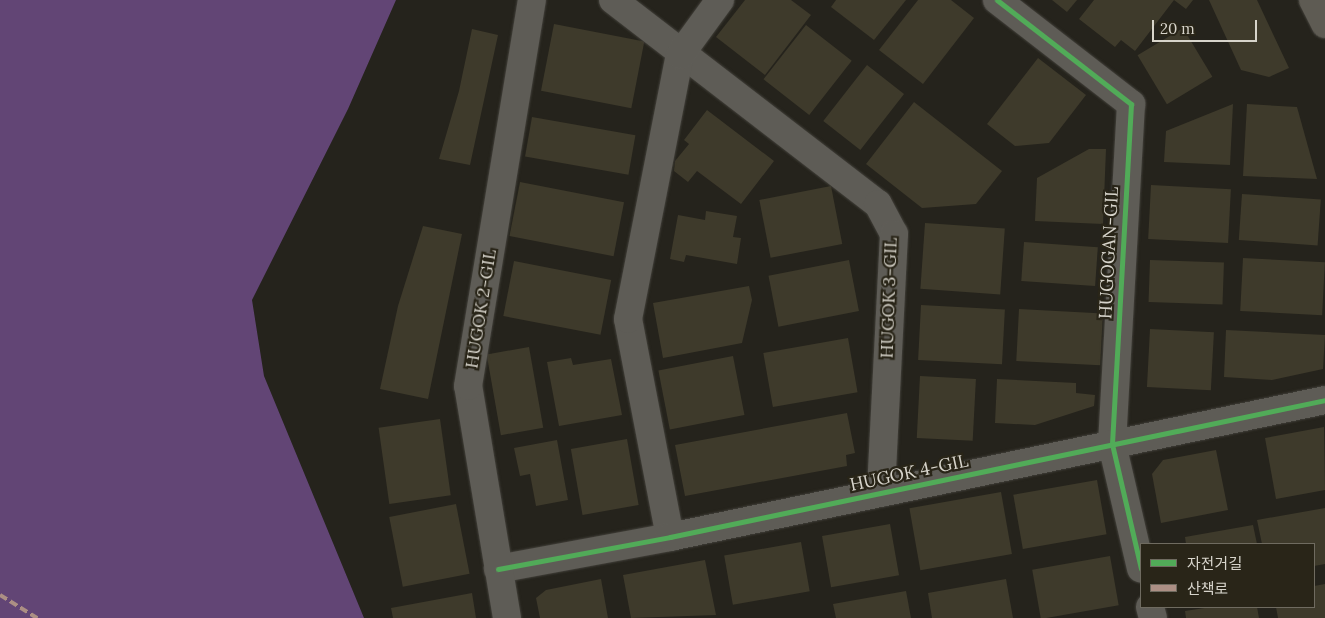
<!DOCTYPE html>
<meta charset="utf-8">
<style>
body{margin:0}
#map{position:relative;width:1325px;height:618px;overflow:hidden;background:#25231c;font-family:Lora,"Noto Sans KR",serif}
div>[style]{position:absolute}
.forest>*{inset:0;background:#624575}
.building>*{inset:0;background:#3e3a2b;transform-origin:0 0}
.roads{filter:drop-shadow(0 0 1px #42403a) drop-shadow(0 0 1px #42403a)}
.street>*{height:28px;margin:-14px;padding:0 14px;transform-origin:14px;border-radius:14px;background:#5e5c56}
.secondary>*{height:28px;margin:-14px;padding:0 14px;transform-origin:14px;border-radius:14px;background:#5e5b53}
.quiet>*{height:4px;margin-top:-2px;transform-origin:0;background:repeating-linear-gradient(90deg,#ac8f84 0 8px,transparent 0 12px)}
.cycleway>*{height:5px;margin:-2.5px;padding:0 2.5px;transform-origin:2.5px;border-radius:2.5px;background:#51ab58}
span{translate:-50% -50%;white-space:nowrap;text-align:center;line-height:1.15;-webkit-text-stroke:4.5px #292518;paint-order:stroke}
.street-label{font-size:18px;color:#d7d4cb}
.legend{position:absolute;left:1140px;top:543px;width:175px;height:65px;box-sizing:border-box;background:#292518;border:1px solid #6f6b60;margin:0;padding:6px 9px;list-style:none;font-size:15px;color:#d7d4cb}
.legend li{display:flex;align-items:center;gap:10px;height:25px}
.legend b{width:25px;border:1px solid #6f6b60}
.scale{position:absolute;left:1152px;top:20px;width:105px;height:22px;box-sizing:border-box;border:2px solid #d7d4cb;border-top:0;padding-left:6px;font-size:15px;line-height:18px;white-space:nowrap;color:#d7d4cb;-webkit-text-stroke:4px #292518;paint-order:stroke}
</style>
<div id="map">
<div class="forest">
<div style="clip-path:polygon(0 0,396px 0,348px 109px,252px 300px,264px 376px,364px 618px,0 618px)"></div>
</div>
<div class="building">
<div style="clip-path:polygon(745px 0,791px 0,811px 15px,765px 75px,716px 37px)"></div>
<div style="clip-path:polygon(836px 0,906px 0,874px 40px,831px 7px)"></div>
<div style="clip-path:polygon(918px 0,951px 0,974px 18px,923px 84px,879px 50px)"></div>
<div style="clip-path:polygon(1052px 0,1077px 0,1067px 12px)"></div>
<div style="clip-path:polygon(1094px 0,1174px 0,1135px 51px,1121px 40px,1115px 47px,1079px 19px)"></div>
<div style="clip-path:polygon(1174px 0,1193px 0,1186px 9px)"></div>
<div style="clip-path:polygon(1209px 0,1257px 0,1289px 68px,1269px 77px,1241px 70px)"></div>
<div style="left:554px;top:24px;width:92px;height:68px;rotate:11deg"></div>
<div style="left:806px;top:25px;width:58px;height:69px;rotate:38deg"></div>
<div style="left:1183px;top:28px;width:57px;height:53px;rotate:59deg"></div>
<div style="clip-path:polygon(472px 29px,498px 35px,470px 165px,439px 159px,459px 91px)"></div>
<div style="clip-path:polygon(1038px 58px,1086px 95px,1049px 143px,1015px 146px,987px 124px)"></div>
<div style="left:867px;top:65px;width:47px;height:71px;rotate:38deg"></div>
<div style="clip-path:polygon(914px 102px,1002px 171px,976px 204px,922px 208px,866px 164px)"></div>
<div style="clip-path:polygon(1233px 104px,1230px 165px,1164px 162px,1166px 131px)"></div>
<div style="clip-path:polygon(1247px 104px,1297px 107px,1317px 179px,1243px 176px)"></div>
<div style="clip-path:polygon(707px 110px,774px 161px,741px 204px,697px 171px,688px 182px,674px 171px,675px 161px,689px 144px,684px 140px)"></div>
<div style="left:532px;top:117px;width:105px;height:40px;rotate:10deg"></div>
<div style="clip-path:polygon(1089px 149px,1106px 149px,1103px 224px,1035px 221px,1037px 178px)"></div>
<div style="left:520px;top:182px;width:106px;height:55px;rotate:11deg"></div>
<div style="left:1151px;top:185px;width:80px;height:54px;rotate:3deg"></div>
<div style="left:831px;top:186px;width:59px;height:73px;rotate:79deg"></div>
<div style="left:1242px;top:194px;width:79px;height:46px;rotate:4deg"></div>
<div style="clip-path:polygon(706px 211px,737px 216px,733px 237px,741px 238px,737px 264px,686px 255px,684px 262px,670px 259px,678px 215px,705px 220px)"></div>
<div style="left:925px;top:223px;width:80px;height:66px;rotate:4deg"></div>
<div style="clip-path:polygon(423px 226px,462px 234px,428px 399px,380px 389px,398px 306px)"></div>
<div style="left:1024px;top:242px;width:74px;height:39px;rotate:4deg"></div>
<div style="left:1243px;top:258px;width:82px;height:53px;rotate:3deg"></div>
<div style="left:849px;top:260px;width:52px;height:82px;rotate:79deg"></div>
<div style="left:1150px;top:260px;width:74px;height:42px;rotate:2deg"></div>
<div style="left:514px;top:261px;width:99px;height:56px;rotate:11deg"></div>
<div style="clip-path:polygon(749px 286px,752px 300px,742px 343px,663px 358px,653px 303px)"></div>
<div style="left:921px;top:305px;width:84px;height:55px;rotate:3deg"></div>
<div style="left:1019px;top:309px;width:84px;height:52px;rotate:3deg"></div>
<div style="left:1150px;top:329px;width:64px;height:58px;rotate:3deg"></div>
<div style="clip-path:polygon(1226px 330px,1325px 335px,1323px 369px,1272px 380px,1224px 377px)"></div>
<div style="left:848px;top:338px;width:55px;height:86px;rotate:80deg"></div>
<div style="left:529px;top:347px;width:82px;height:43px;rotate:80deg"></div>
<div style="left:733px;top:356px;width:60px;height:76px;rotate:79deg"></div>
<div style="clip-path:polygon(571px 358px,573px 365px,611px 359px,622px 415px,559px 426px,547px 362px)"></div>
<div style="left:920px;top:376px;width:56px;height:62px;rotate:3deg"></div>
<div style="clip-path:polygon(997px 379px,1076px 383px,1076px 393px,1095px 395px,1094px 406px,1035px 425px,995px 423px)"></div>
<div style="clip-path:polygon(847px 413px,855px 453px,846px 455px,847px 466px,685px 496px,675px 445px)"></div>
<div style="left:440px;top:419px;width:77px;height:62px;rotate:82deg"></div>
<div style="clip-path:polygon(1324px 427px,1325px 490px,1276px 499px,1265px 438px)"></div>
<div style="left:627px;top:439px;width:67px;height:57px;rotate:80deg"></div>
<div style="clip-path:polygon(557px 440px,568px 500px,536px 506px,530px 474px,520px 476px,514px 448px)"></div>
<div style="clip-path:polygon(1216px 450px,1228px 510px,1161px 523px,1152px 474px,1163px 460px)"></div>
<div style="left:1097px;top:480px;width:55px;height:85px;rotate:80deg"></div>
<div style="left:1001px;top:492px;width:63px;height:93px;rotate:80deg"></div>
<div style="left:456px;top:504px;width:71px;height:68px;rotate:79deg"></div>
<div style="clip-path:polygon(1325px 508px,1325px 564px,1314px 566px,1314px 544px,1262px 544px,1257px 520px)"></div>
<div style="left:890px;top:524px;width:52px;height:69px;rotate:80deg"></div>
<div style="clip-path:polygon(1253px 525px,1257px 544px,1186px 544px,1185px 537px)"></div>
<div style="left:801px;top:542px;width:50px;height:78px;rotate:80deg"></div>
<div style="left:1110px;top:556px;width:50px;height:79px;rotate:80deg"></div>
<div style="clip-path:polygon(705px 560px,716px 615px,631px 618px,623px 575px)"></div>
<div style="clip-path:polygon(601px 579px,608px 618px,540px 618px,536px 598px,546px 590px)"></div>
<div style="clip-path:polygon(1006px 579px,1013px 618px,932px 618px,928px 593px)"></div>
<div style="clip-path:polygon(1325px 584px,1325px 618px,1278px 618px,1276px 607px,1314px 607px,1314px 586px)"></div>
<div style="clip-path:polygon(906px 591px,911px 618px,836px 618px,833px 604px)"></div>
<div style="clip-path:polygon(472px 593px,476px 618px,393px 618px,391px 608px)"></div>
<div style="clip-path:polygon(1211px 607px,1257px 607px,1259px 618px,1186px 618px,1185px 611px)"></div>
</div>
<div class="roads">
<div class="street">
<div style="left:613px;top:0;width:334px;rotate:37.6deg"></div>
<div style="left:878px;top:204px;width:34px;rotate:62deg"></div>
<div style="left:894px;top:234px;width:259px;rotate:92.9deg"></div>
<div style="left:997px;top:0;width:170px;rotate:37.8deg"></div>
<div style="left:1131px;top:104px;width:341px;rotate:93.2deg"></div>
<div style="left:1112px;top:444px;width:128px;rotate:76.9deg"></div>
<div style="left:670px;top:537px;width:222px;rotate:-100.9deg"></div>
<div style="left:628px;top:319px;width:269px;rotate:-78.9deg"></div>
<div style="left:680px;top:55px;width:68px;rotate:-54deg"></div>
<div style="left:498px;top:569px;width:175px;rotate:-10.5deg"></div>
<div style="left:670px;top:537px;width:669px;rotate:-11.81deg"></div>
<div style="left:1150px;top:607px;width:11px;rotate:75deg"></div>
<div style="left:507px;top:618px;width:235px;rotate:-99.5deg"></div>
<div style="left:468px;top:386px;width:391px;rotate:-80.6deg"></div>
</div>
<div class="secondary">
<div style="left:1313px;top:0;width:27px;rotate:63deg"></div>
</div>
</div>
<div class="quiet">
<div style="left:0;top:595px;width:44px;rotate:31.9deg"></div>
</div>
<div class="cycleway">
<div style="left:997px;top:0;width:170px;rotate:37.8deg"></div>
<div style="left:1131px;top:104px;width:341px;rotate:93.2deg"></div>
<div style="left:1112px;top:444px;width:128px;rotate:76.9deg"></div>
<div style="left:498px;top:569px;width:175px;rotate:-10.5deg"></div>
<div style="left:670px;top:537px;width:669px;rotate:-11.81deg"></div>
</div>
<div class="street-label">
<span style="left:1109px;top:253px;rotate:-87deg">HUGOGAN-GIL</span>
<span style="left:889px;top:298px;rotate:-88deg">HUGOK 3-GIL</span>
<span style="left:481px;top:309px;rotate:-81deg">HUGOK 2-GIL</span>
<span style="left:909px;top:473px;rotate:-12deg">HUGOK 4-GIL</span>
</div>
<ul class="legend">
<li><b style="height:6px;background:#51ab58"></b>자전거길</li>
<li><b style="height:6px;background:#ac8f84"></b>산책로</li>
</ul>
<div class="scale">20 m</div>
</div>
